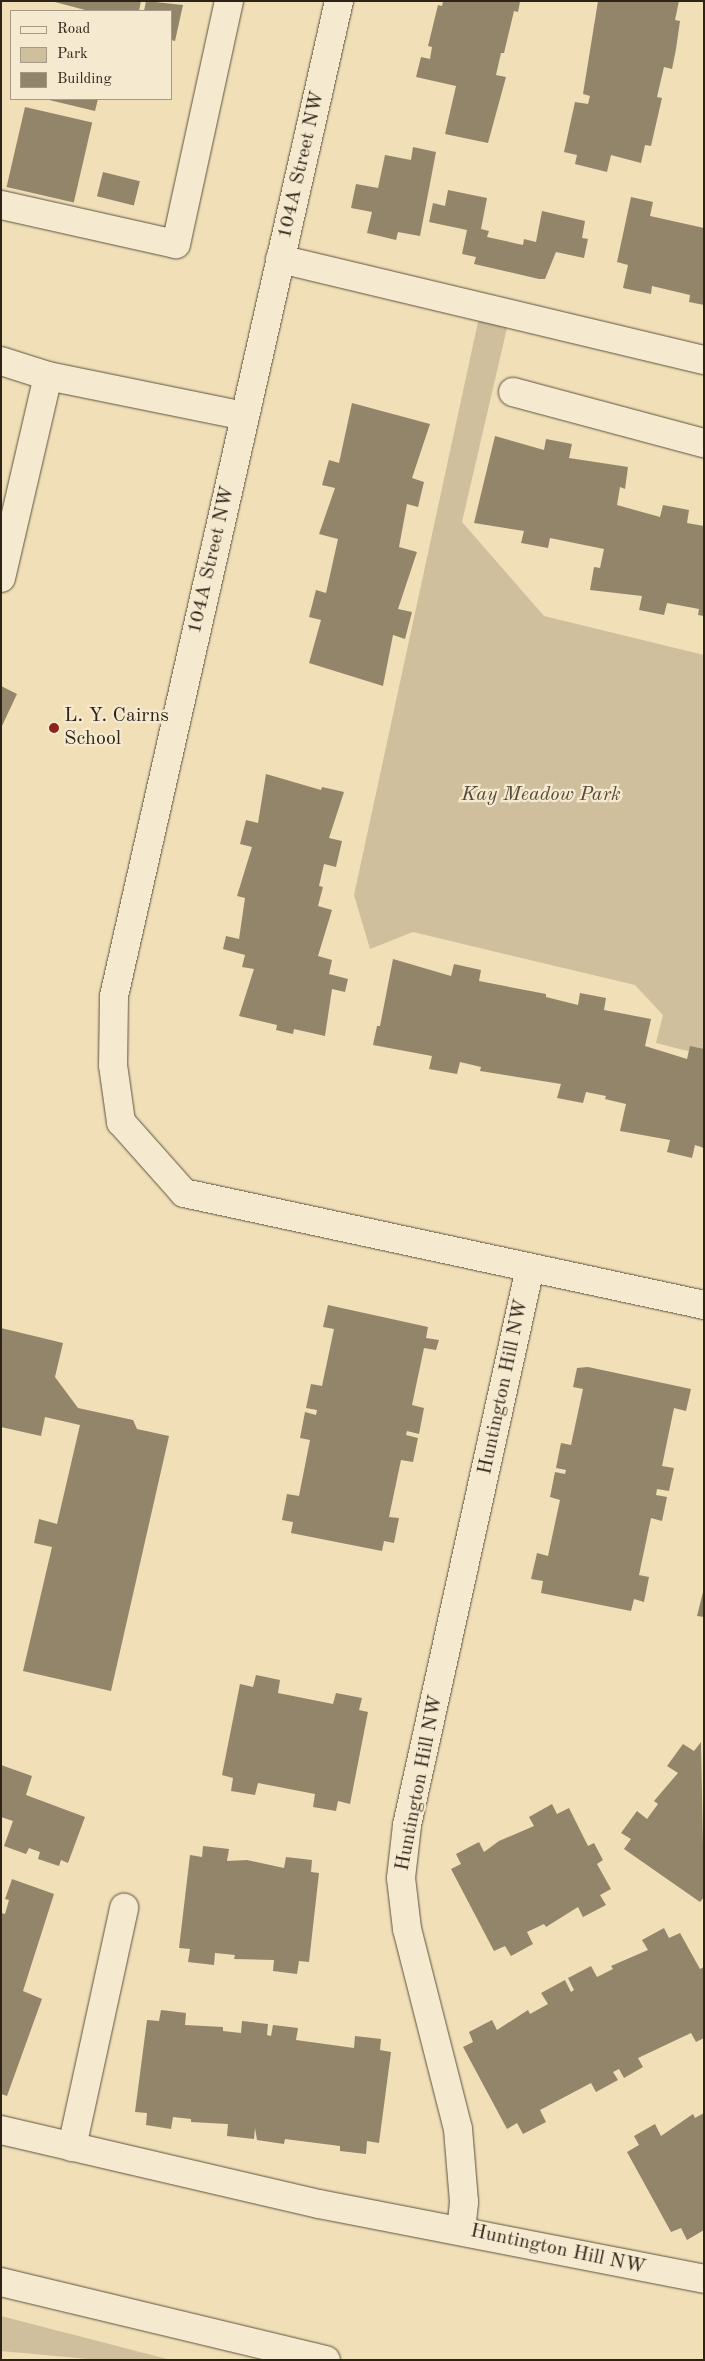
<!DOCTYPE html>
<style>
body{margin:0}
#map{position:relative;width:705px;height:2361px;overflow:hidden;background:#f0dfb7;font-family:"Old Standard TT",serif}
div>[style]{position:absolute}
.green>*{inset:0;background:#cfbf9c}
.building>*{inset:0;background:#93856a;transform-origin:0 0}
.roads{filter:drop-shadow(0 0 1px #5e523f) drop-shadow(0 0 1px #5e523f)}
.minor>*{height:28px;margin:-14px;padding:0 14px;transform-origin:14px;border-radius:14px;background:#f5ead0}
.dots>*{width:14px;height:14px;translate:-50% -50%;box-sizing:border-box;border:2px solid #f5ead0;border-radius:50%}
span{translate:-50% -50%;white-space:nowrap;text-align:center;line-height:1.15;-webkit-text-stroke:4.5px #f5ead0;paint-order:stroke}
.street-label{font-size:20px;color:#2e2317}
.poi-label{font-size:20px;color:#2e2317}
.left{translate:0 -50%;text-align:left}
.park-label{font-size:20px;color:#564a38;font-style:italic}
.frame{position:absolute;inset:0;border:2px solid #2e2317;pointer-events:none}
.legend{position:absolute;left:10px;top:10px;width:162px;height:90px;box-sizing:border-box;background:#f5ead0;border:1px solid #a59a86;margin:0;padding:6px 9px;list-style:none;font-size:15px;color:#2e2317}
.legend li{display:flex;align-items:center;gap:10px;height:25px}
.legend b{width:25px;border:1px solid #a59a86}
</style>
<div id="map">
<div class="green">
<div style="clip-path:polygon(481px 308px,510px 315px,462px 522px,544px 616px,704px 655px,704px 1055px,656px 1043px,663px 1015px,635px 985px,413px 932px,370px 949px,354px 895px)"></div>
<div style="clip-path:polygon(1px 2316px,171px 2360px,99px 2360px,1px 2351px)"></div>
</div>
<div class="building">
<div style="clip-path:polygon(51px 1px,141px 1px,139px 11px,89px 11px)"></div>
<div style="clip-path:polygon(146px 1px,183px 5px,175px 41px,171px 40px,171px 11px,144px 11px)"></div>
<div style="clip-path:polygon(443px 1px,525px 1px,520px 2px,518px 12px,514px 11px,504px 53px,501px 53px,496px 75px,506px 77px,488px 143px,445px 134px,456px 86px,416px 77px,421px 57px,430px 59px,432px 47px,428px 46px,438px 5px,442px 6px)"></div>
<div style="clip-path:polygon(598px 1px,679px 1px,675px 20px,680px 21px,676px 49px,672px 69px,664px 67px,657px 97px,662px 98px,651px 146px,645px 145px,641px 163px,611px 155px,607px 172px,575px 164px,577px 155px,564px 152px,575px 102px,588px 104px,590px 96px,583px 94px)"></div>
<div style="clip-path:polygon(45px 99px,98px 99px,95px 111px)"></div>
<div style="left:25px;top:107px;width:69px;height:82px;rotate:13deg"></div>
<div style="clip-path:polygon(413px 147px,436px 152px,420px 236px,398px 232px,396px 240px,367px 233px,372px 212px,351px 208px,356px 184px,378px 188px,385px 155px,411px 160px)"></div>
<div style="left:103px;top:172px;width:38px;height:25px;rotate:14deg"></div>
<div style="clip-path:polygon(448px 190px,487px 198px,481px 229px,489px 231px,487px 237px,523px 245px,524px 239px,536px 242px,542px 211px,585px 221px,582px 238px,588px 239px,584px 258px,556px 252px,545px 279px,539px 279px,474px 264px,476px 257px,462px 254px,467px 230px,429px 222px,433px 203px,445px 206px)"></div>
<div style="clip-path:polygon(631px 197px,653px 202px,650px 216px,704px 228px,704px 305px,689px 302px,690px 295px,652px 286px,651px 294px,623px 288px,628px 265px,617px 262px)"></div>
<div style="clip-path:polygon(352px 403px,430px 424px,412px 478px,424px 482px,418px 507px,407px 504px,399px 547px,417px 552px,398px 609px,412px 612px,405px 639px,393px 635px,383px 686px,309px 663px,321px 620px,309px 617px,316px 590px,326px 593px,338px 539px,319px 534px,335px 488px,322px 485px,329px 460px,339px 463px)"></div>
<div style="clip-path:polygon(495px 436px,544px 450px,546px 439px,572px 444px,569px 458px,628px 467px,625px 489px,620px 487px,617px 505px,660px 517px,663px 505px,689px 510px,687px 523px,704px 526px,704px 616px,698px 615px,699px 609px,667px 603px,664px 615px,639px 610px,642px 596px,590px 590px,594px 567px,600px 568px,604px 549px,550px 538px,548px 548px,521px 543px,524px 531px,474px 523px)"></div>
<div style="clip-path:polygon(1px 686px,17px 694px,1px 728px)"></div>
<div style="clip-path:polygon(266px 774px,321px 790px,322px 787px,344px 792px,329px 838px,342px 841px,336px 867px,324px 864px,319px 886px,323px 887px,318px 906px,332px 910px,318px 956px,332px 960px,329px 974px,348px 979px,345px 992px,332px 989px,325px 1036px,294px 1029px,293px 1034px,276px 1030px,277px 1025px,239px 1016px,254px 969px,242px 967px,245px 955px,223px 949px,226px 936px,239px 939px,245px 898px,237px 896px,252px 847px,240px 844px,246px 820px,258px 823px)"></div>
<div style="clip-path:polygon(393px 959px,451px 976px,454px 964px,481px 970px,479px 981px,546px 994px,546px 997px,578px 1005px,580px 993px,606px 998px,604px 1010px,651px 1019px,645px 1046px,687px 1059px,690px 1046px,704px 1049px,704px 1148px,695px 1145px,692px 1158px,667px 1152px,670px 1140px,620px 1131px,626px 1104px,605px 1099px,606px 1096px,586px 1092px,583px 1103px,557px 1098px,561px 1084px,480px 1071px,481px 1067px,460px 1062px,457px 1074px,429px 1069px,432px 1056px,373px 1045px,377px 1026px,380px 1026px)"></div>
<div style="clip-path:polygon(328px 1305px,428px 1327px,426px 1338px,439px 1340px,436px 1350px,424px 1348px,412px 1405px,424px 1408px,419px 1434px,407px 1431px,406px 1435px,418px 1438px,413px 1462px,401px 1460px,389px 1517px,399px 1518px,394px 1543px,384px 1541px,382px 1551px,291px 1533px,293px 1522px,282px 1520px,287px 1494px,299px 1496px,310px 1440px,300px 1438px,305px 1412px,316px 1415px,317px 1410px,306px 1408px,311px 1384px,322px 1386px,334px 1329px,323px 1327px)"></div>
<div style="clip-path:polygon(1px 1328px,63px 1343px,55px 1377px,78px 1408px,133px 1420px,137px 1429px,169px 1436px,111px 1691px,23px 1671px,52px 1547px,34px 1543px,39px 1519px,57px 1524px,80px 1425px,45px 1417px,41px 1436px,1px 1427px)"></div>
<div style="clip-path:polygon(588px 1367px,691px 1389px,686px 1411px,674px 1408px,662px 1466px,674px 1468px,669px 1491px,657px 1489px,656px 1495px,667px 1497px,662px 1521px,651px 1518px,639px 1575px,649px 1577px,644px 1602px,634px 1599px,631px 1611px,541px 1593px,543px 1581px,531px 1579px,537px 1553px,548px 1556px,560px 1500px,550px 1497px,555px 1472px,565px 1474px,566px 1470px,556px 1468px,561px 1443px,571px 1445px,583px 1389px,573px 1387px,577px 1368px)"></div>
<div style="clip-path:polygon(704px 1588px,704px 1617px,697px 1616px)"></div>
<div style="clip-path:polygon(256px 1675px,280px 1680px,278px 1693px,333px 1704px,336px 1693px,362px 1698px,359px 1710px,368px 1712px,350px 1804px,338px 1801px,336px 1811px,313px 1807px,315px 1794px,258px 1783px,255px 1795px,231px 1791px,233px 1778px,222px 1775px,240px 1684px,253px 1687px)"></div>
<div style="clip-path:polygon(701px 1742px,704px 1897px,700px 1902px,624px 1849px,631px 1839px,621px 1833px,637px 1811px,647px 1819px,658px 1804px,654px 1801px,678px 1773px,667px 1766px,683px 1744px,694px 1751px)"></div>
<div style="clip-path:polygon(1px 1765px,32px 1776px,26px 1795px,85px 1817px,68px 1863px,61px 1860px,59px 1866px,38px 1859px,40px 1852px,29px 1848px,26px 1854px,4px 1846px,13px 1821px,1px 1817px)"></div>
<div style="clip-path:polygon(552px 1804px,557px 1814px,569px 1808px,588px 1846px,594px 1843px,603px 1860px,597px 1864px,611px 1889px,600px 1895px,606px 1905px,583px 1917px,578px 1907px,546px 1927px,544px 1924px,527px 1932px,533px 1944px,511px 1956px,505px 1946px,494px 1951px,451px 1869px,461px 1864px,456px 1854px,479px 1842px,484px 1852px,499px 1841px,534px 1826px,529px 1817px)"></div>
<div style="clip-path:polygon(203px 1846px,229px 1849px,227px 1861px,247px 1860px,284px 1868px,286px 1857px,312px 1860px,311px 1872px,319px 1873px,309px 1962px,299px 1961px,297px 1974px,273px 1971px,274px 1960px,234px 1959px,235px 1955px,215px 1953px,214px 1965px,188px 1962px,190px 1949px,179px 1948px,190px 1855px,202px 1857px)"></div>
<div style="clip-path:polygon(12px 1879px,54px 1894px,23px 1991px,42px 1999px,7px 2096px,1px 2094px,1px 1913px,5px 1914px,9px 1900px,5px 1899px)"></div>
<div style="clip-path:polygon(664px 1928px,669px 1938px,680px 1933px,700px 1969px,704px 1967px,704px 2038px,696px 2042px,691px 2033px,638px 2058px,643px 2067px,624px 2078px,619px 2069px,613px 2072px,618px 2080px,596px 2092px,591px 2083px,540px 2110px,546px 2122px,523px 2134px,517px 2123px,507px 2129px,463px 2047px,473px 2042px,469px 2032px,492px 2020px,497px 2030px,528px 2010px,530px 2014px,548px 2004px,541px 1993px,565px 1980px,571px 1992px,574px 1990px,568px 1978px,591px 1966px,597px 1977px,613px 1969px,611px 1966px,648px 1950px,642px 1940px)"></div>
<div style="clip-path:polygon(161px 2010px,186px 2013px,185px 2025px,223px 2027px,223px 2031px,241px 2033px,242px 2021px,268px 2024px,267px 2035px,271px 2036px,273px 2025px,298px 2028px,296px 2040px,354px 2048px,355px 2036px,381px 2039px,380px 2050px,391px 2052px,379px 2143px,367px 2141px,366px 2154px,340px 2151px,340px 2146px,285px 2139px,284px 2144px,257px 2140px,255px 2128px,254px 2139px,227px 2136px,228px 2124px,191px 2122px,191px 2119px,173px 2117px,171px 2129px,146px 2125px,147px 2113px,135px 2112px,147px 2020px,159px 2021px)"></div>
<div style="clip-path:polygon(704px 2113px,704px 2230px,687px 2240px,681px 2228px,671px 2232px,627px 2152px,639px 2145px,634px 2136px,655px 2124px,661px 2136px,693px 2114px,695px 2118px)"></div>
</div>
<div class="roads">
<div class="minor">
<div style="left:339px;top:1px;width:1020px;rotate:102.74deg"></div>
<div style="left:114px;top:996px;width:69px;rotate:90.8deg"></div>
<div style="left:113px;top:1065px;width:58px;rotate:82deg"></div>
<div style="left:121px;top:1122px;width:95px;rotate:48.4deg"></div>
<div style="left:184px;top:1193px;width:532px;rotate:12.15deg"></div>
<div style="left:1px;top:205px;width:179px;rotate:12.6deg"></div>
<div style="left:176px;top:244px;width:249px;rotate:-77.7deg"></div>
<div style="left:280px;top:259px;width:436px;rotate:13.4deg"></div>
<div style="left:1px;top:361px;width:49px;rotate:17.7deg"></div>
<div style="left:513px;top:392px;width:198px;rotate:15deg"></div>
<div style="left:1px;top:578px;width:207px;rotate:-76.9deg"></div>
<div style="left:48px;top:376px;width:201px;rotate:11.5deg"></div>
<div style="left:1px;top:2130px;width:326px;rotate:13.1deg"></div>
<div style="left:319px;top:2204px;width:392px;rotate:11deg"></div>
<div style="left:72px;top:2147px;width:245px;rotate:-77.7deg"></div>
<div style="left:461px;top:2231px;width:29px;rotate:-84deg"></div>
<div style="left:464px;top:2202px;width:73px;rotate:-94.7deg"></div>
<div style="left:458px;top:2129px;width:206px;rotate:-104.3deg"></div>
<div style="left:407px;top:1929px;width:51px;rotate:-96.7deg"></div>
<div style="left:401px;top:1878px;width:53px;rotate:-83.5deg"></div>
<div style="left:407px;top:1825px;width:570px;rotate:-77.55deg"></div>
<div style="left:1px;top:2282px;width:334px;rotate:13.5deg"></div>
</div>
</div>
<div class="dots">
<div style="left:54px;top:728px;background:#8f2418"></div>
</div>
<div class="street-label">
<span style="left:302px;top:165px;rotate:-77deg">104A Street NW</span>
<span style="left:212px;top:560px;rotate:-77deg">104A Street NW</span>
<span style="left:504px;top:1387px;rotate:-78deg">Huntington Hill NW</span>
<span style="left:420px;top:1783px;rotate:-79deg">Huntington Hill NW</span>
<span style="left:558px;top:2250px;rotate:12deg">Huntington Hill NW</span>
</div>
<div class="poi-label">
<span class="left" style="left:64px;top:728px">L. Y. Cairns<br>School</span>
</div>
<div class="park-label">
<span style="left:541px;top:795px">Kay Meadow Park</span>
</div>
<div class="frame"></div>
<ul class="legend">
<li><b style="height:6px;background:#f5ead0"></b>Road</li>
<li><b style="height:14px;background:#cfbf9c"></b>Park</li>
<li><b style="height:14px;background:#93856a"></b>Building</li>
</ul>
</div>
